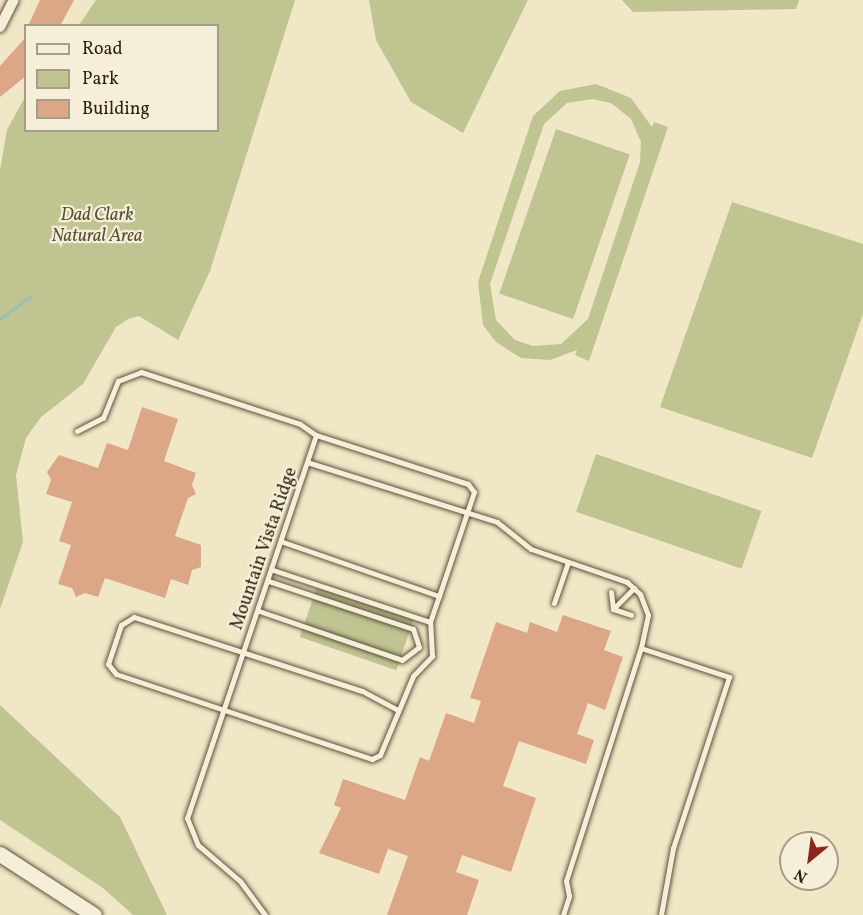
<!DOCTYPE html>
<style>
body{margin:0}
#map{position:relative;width:863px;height:915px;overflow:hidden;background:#f0e7c6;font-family:Vollkorn,serif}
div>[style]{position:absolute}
.green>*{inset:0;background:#bfc491;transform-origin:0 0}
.stream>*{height:3px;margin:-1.5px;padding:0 1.5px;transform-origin:1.5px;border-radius:1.5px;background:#9ebebe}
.building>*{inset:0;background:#dca787}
.roads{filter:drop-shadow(0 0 2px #5f513a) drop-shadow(0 0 2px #5f513a)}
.lane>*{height:5px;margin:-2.5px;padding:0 2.5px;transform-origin:2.5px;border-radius:2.5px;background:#f5efda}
.street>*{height:10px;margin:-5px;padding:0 5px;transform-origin:5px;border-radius:5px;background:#f5efda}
.secondary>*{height:15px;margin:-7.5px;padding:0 7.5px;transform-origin:7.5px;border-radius:7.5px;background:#f5efda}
span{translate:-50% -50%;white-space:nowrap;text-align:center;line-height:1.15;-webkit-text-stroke:4.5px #f5efda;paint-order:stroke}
.park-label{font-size:18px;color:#5a5134;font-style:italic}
.street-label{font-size:18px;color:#2f1f0c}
.legend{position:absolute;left:24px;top:24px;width:195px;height:108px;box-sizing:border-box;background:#f5efda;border:2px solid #a69c88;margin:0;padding:8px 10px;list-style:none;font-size:18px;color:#2f1f0c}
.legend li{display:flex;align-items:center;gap:12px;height:30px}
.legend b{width:30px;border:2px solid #a69c88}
.north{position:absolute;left:779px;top:831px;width:60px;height:60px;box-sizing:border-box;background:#f5efda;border:2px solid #a69c88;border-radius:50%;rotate:209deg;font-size:16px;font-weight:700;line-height:24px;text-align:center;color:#2f1f0c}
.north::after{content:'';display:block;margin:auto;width:21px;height:27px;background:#8f2418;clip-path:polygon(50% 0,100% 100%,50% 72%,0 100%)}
</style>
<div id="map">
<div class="green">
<div style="clip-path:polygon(96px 0,295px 0,210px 271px,178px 340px,139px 316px,128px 319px,116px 327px,83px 384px,41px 417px,26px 438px,16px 475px,23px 542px,0 609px,0 170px,7px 130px,25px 97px,26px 130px,218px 130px,218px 26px,79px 25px)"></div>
<div style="clip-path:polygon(369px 0,528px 0,463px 133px,411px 102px,376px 40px)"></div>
<div style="clip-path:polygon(622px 0,799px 0,796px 9px,633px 12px)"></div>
<div style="clip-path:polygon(evenodd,596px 84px,631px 98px,652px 127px,654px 122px,668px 127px,589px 361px,575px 355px,577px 350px,550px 360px,521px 358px,496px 342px,483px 325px,478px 282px,533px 116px,560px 91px,596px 84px,592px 99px,611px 103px,631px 119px,641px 142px,640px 162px,588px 319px,561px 344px,533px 346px,515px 340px,496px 320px,490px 284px,544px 124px,567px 103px,592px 99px)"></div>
<div style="left:556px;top:129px;width:78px;height:174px;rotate:19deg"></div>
<div style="clip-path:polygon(732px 202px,863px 244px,863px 314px,812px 458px,660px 407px)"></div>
<div style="left:596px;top:454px;width:175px;height:61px;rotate:19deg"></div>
<div style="left:318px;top:584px;width:102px;height:56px;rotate:19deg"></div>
<div style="clip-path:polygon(0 705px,120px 817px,167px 915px,133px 915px,103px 888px,0 820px)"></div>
</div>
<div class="stream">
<div style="left:0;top:319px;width:38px;rotate:-37deg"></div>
</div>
<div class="building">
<div style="clip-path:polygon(40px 0,74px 0,60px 26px,28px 26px)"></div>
<div style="clip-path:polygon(26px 37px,26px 76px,0 97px,0 66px)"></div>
<div style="clip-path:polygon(142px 407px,178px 419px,164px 461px,196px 473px,192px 485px,196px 494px,188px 498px,175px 536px,201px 545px,201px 567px,192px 570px,188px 585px,171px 579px,165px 598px,105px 578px,98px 597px,85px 593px,76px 597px,72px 588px,58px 584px,71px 545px,59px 541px,72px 502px,46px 494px,51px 480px,47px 472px,59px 455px,98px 468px,107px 443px,128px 450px)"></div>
<div style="clip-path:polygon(563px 615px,611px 631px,604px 650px,623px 657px,605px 710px,588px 703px,577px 734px,594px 740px,586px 764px,519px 741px,503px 786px,536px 798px,511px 872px,462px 855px,456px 872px,479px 880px,467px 915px,387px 915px,408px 856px,388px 849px,379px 874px,319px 853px,341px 808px,334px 805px,343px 779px,405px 800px,420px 757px,429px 761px,446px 713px,474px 723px,481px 701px,470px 698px,496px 622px,527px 633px,530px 622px,557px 632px)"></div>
</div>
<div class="roads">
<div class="lane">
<div style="left:77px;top:431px;width:29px;rotate:-27deg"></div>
<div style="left:103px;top:418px;width:40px;rotate:-68deg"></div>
<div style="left:118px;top:381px;width:25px;rotate:-21deg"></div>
<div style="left:141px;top:372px;width:167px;rotate:18.1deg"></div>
<div style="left:300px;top:424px;width:19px;rotate:35deg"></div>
<div style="left:316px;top:435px;width:404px;rotate:108.6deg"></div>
<div style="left:187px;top:818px;width:29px;rotate:68deg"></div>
<div style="left:198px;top:845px;width:55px;rotate:40.6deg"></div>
<div style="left:240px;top:881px;width:42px;rotate:53.7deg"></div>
<div style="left:310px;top:463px;width:196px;rotate:17.5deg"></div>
<div style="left:497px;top:522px;width:43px;rotate:38.5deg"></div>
<div style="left:531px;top:549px;width:102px;rotate:19deg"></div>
<div style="left:627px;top:582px;width:18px;rotate:43deg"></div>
<div style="left:640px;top:594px;width:22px;rotate:69deg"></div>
<div style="left:648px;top:615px;width:34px;rotate:102deg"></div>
<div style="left:641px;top:648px;width:93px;rotate:18.2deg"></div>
<div style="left:729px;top:677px;width:180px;rotate:108.1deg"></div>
<div style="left:673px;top:848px;width:68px;rotate:100.2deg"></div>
<div style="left:283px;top:542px;width:165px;rotate:19.1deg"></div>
<div style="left:439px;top:596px;width:110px;rotate:-71.4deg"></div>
<div style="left:474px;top:492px;width:10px;rotate:-127deg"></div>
<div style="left:468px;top:484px;width:160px;rotate:-162.1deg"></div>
<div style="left:273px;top:570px;width:165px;rotate:18.3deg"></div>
<div style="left:611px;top:592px;width:17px;rotate:83deg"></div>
<div style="left:613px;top:609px;width:19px;rotate:18deg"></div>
<div style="left:554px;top:603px;width:43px;rotate:-71.1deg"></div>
<div style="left:613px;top:609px;width:30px;rotate:-45deg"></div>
<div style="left:259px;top:611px;width:151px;rotate:18.9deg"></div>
<div style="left:402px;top:660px;width:21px;rotate:-37deg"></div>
<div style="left:419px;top:647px;width:19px;rotate:-108deg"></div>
<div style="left:413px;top:629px;width:152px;rotate:-161.6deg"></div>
<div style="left:396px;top:709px;width:38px;rotate:-152deg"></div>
<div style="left:362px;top:691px;width:240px;rotate:-162deg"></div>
<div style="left:134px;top:617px;width:15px;rotate:148deg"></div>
<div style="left:121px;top:625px;width:41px;rotate:108.4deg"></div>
<div style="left:108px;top:664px;width:13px;rotate:51deg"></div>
<div style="left:116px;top:674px;width:270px;rotate:18.4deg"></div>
<div style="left:372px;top:759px;width:9px;rotate:-27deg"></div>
<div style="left:380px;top:755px;width:86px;rotate:-67.3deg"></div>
<div style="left:413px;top:676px;width:28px;rotate:-46deg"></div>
<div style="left:432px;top:656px;width:34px;rotate:-93deg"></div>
<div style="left:430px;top:622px;width:28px;rotate:-71deg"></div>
<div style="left:563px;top:915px;width:20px;rotate:-72deg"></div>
<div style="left:569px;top:896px;width:15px;rotate:-101deg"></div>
<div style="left:566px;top:881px;width:245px;rotate:-72.2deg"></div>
</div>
<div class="street">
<div style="left:0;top:27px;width:30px;rotate:-63deg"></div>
</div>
<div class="secondary">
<div style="left:0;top:854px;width:112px;rotate:33deg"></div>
</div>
</div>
<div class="park-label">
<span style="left:97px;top:227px">Dad Clark<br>Natural Area</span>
</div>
<div class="street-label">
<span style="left:265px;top:549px;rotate:-71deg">Mountain Vista Ridge</span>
</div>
<ul class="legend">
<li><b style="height:8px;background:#f5efda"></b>Road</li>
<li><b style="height:16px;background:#bfc491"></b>Park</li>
<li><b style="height:16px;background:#dca787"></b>Building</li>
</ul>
<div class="north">N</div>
</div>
